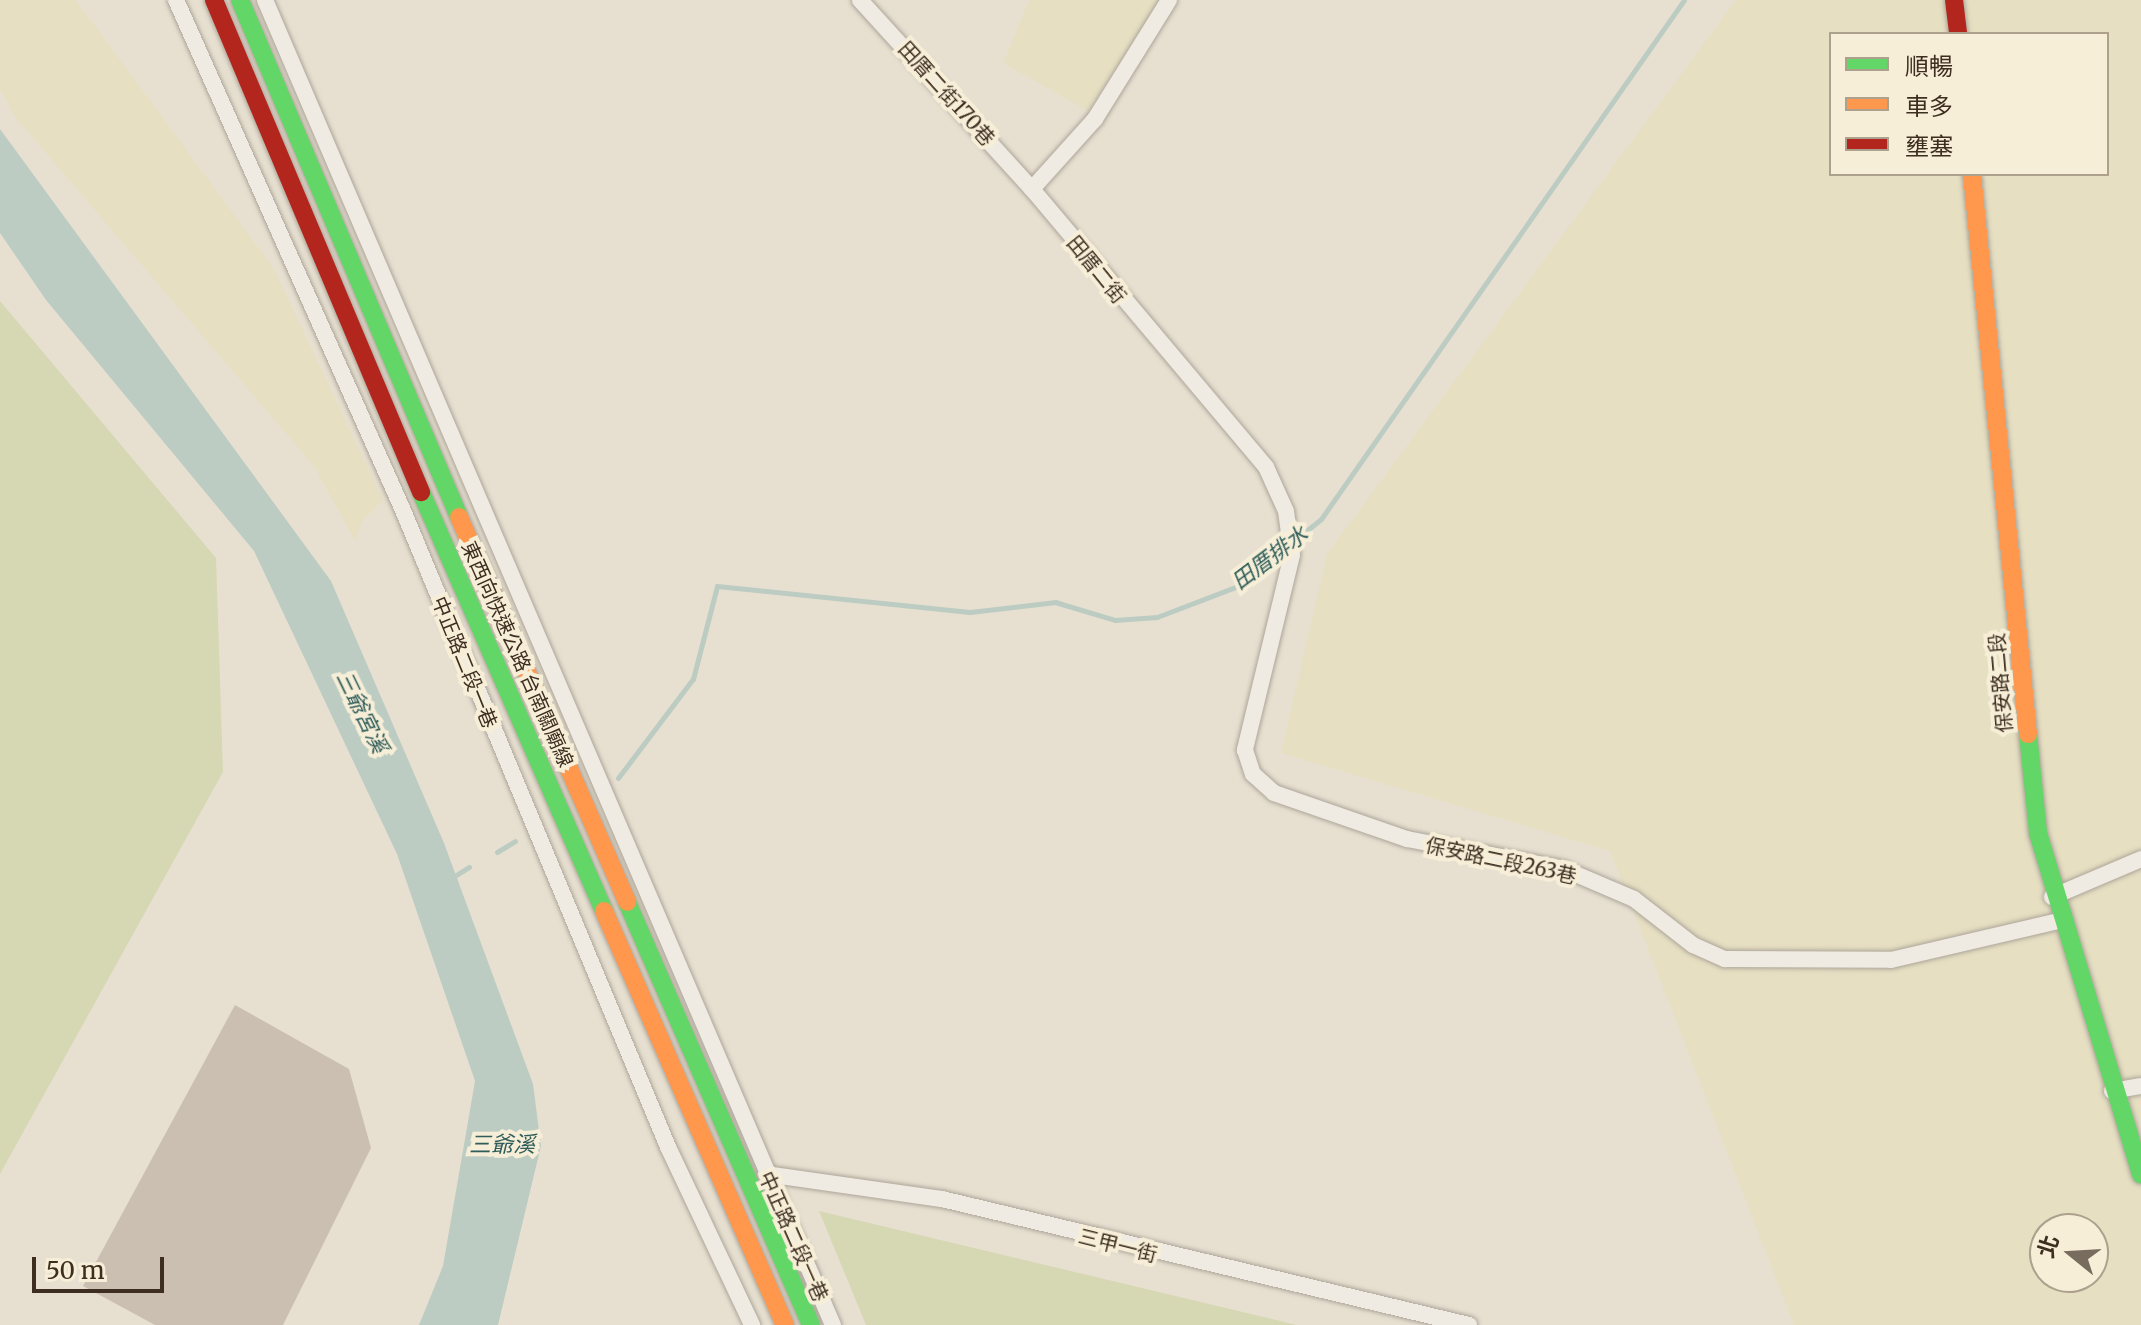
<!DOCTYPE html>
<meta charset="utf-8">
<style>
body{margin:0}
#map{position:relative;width:2141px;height:1325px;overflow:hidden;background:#e7e0d1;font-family:Merriweather,"Noto Sans TC",serif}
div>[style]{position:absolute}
.farmland>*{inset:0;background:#e6dfc2}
.green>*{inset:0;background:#d6d7b3}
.water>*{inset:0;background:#bcccc2}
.stream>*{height:5px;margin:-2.5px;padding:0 2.5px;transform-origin:2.5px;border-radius:2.5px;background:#bcccc2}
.building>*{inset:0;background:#cbbfb2}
.roads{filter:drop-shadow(0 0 2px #ada599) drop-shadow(0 0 2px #ada599)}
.street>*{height:16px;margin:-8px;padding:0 8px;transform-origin:8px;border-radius:8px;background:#efebe3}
.fast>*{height:18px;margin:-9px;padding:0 9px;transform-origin:9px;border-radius:9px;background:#63d668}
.slow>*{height:18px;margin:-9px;padding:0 9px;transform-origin:9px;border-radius:9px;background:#ff974d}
.jam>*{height:18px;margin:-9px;padding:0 9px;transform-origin:9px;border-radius:9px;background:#b3261e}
span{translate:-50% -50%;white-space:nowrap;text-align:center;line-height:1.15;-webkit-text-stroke:8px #f7eed8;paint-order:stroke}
.street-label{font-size:20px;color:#3d2e20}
.water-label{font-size:22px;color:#2f5d5a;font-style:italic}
.legend{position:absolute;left:1829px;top:32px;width:280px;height:144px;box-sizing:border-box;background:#f7eed8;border:2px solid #ada18e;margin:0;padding:10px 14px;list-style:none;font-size:24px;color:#3d2e20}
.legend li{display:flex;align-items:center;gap:16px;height:40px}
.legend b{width:40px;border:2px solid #ada18e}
.north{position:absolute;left:2029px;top:1213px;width:80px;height:80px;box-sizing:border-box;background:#f7eed8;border:2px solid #ada18e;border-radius:50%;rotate:288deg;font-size:22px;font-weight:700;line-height:32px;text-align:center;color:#3d2e20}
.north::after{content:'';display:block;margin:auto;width:28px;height:36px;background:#786c5e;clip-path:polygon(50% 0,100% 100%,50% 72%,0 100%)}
.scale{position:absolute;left:32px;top:1257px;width:132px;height:36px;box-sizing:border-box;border:4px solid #3d2e20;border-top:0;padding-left:10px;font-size:24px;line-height:28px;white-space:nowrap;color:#3d2e20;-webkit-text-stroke:6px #f7eed8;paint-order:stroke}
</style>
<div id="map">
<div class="farmland">
<div style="clip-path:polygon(0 0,76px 0,274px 269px,383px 500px,363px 520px,355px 541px,314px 466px,16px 118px,0 90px)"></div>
<div style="clip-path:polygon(1029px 0,1162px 0,1088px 111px,1003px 63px)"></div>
<div style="clip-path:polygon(evenodd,1736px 0,2141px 0,2141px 1325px,1794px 1325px,1610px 851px,1281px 753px,1327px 554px,1736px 0,1831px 34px,2107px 34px,2107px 174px,1831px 174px,1831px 34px,1736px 0,2045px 1229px,2093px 1229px,2093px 1277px,2045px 1277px,2045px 1229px)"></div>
</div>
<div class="green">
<div style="clip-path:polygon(0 301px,216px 558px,223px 772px,0 1174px)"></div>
<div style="clip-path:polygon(819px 1211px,1297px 1325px,866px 1325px)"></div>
</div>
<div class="water">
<div style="clip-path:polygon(0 129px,331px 581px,444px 843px,533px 1084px,541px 1146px,498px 1325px,419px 1325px,443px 1266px,475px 1081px,397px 854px,254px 551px,46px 300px,0 233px)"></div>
</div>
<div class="stream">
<div style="left:1295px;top:540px;width:33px;rotate:-39deg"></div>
<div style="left:1321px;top:519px;width:633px;rotate:-55.03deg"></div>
<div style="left:618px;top:778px;width:124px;rotate:-52.9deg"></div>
<div style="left:693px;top:679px;width:96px;rotate:-75.5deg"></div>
<div style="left:717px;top:586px;width:254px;rotate:5.9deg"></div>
<div style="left:970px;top:612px;width:86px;rotate:-6.7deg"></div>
<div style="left:1055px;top:602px;width:63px;rotate:16.7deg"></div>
<div style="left:1115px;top:620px;width:42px;rotate:-4.1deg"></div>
<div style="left:1157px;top:617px;width:90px;rotate:-20.9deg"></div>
<div style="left:1241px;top:585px;width:60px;rotate:-39.6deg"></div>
<div style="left:497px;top:852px;width:21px;rotate:-31deg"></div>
<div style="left:453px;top:877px;width:19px;rotate:-32deg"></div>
</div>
<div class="building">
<div style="clip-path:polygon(235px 1005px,349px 1069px,371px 1148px,283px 1325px,155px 1325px,83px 1286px)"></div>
</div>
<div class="roads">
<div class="street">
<div style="left:176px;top:0;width:556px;rotate:66.02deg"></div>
<div style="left:402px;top:508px;width:692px;rotate:67.4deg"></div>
<div style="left:668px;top:1147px;width:197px;rotate:64.7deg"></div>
<div style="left:265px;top:0;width:1442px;rotate:66.8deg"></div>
<div style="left:860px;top:0;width:256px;rotate:47.7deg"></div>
<div style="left:1032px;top:189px;width:363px;rotate:49.9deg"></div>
<div style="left:1266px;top:467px;width:48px;rotate:65.6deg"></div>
<div style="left:1286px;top:511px;width:44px;rotate:82.2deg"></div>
<div style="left:1292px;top:555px;width:201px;rotate:103.6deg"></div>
<div style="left:1245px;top:750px;width:25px;rotate:72deg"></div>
<div style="left:1253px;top:774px;width:28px;rotate:42deg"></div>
<div style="left:1274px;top:793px;width:141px;rotate:19.1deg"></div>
<div style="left:1407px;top:839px;width:160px;rotate:10.8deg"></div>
<div style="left:1564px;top:869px;width:76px;rotate:23.2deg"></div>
<div style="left:1634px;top:899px;width:75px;rotate:37.9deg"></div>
<div style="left:1693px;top:945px;width:35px;rotate:24deg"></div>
<div style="left:1725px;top:959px;width:166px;rotate:0.3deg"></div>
<div style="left:1891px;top:960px;width:172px;rotate:-13.1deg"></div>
<div style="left:1032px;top:189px;width:94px;rotate:-48deg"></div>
<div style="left:1095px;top:119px;width:140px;rotate:-58.1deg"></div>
<div style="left:2052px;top:897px;width:97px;rotate:-23.1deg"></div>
<div style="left:2112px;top:1091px;width:29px;rotate:-10deg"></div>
<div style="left:766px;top:1174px;width:178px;rotate:8.1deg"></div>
<div style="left:942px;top:1199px;width:542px;rotate:13.45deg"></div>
</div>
<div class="fast">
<div style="left:240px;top:0;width:561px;rotate:67.04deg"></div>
<div style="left:421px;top:492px;width:457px;rotate:66.4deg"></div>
<div style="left:2028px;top:734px;width:100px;rotate:84.2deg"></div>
<div style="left:2038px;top:833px;width:357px;rotate:73.2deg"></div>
<div style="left:627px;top:902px;width:461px;rotate:66.5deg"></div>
</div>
<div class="slow">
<div style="left:1972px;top:174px;width:563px;rotate:84.29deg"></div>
<div style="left:459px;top:517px;width:420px;rotate:66.4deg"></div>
<div style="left:604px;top:911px;width:452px;rotate:66.4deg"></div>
</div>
<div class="jam">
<div style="left:214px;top:0;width:534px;rotate:67.18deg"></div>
<div style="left:1954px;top:0;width:34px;rotate:83deg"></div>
</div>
</div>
<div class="street-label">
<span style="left:947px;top:93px;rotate:48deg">田厝二街170巷</span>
<span style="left:1097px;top:269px;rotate:51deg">田厝二街</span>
<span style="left:518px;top:654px;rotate:66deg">東西向快速公路 台南關廟線</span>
<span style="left:465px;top:662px;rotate:68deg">中正路二段一巷</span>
<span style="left:2000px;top:683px;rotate:-95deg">保安路二段</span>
<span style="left:1501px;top:860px;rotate:12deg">保安路二段263巷</span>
<span style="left:794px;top:1236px;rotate:66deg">中正路二段一巷</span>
<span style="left:1118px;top:1245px;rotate:14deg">三甲一街</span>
</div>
<div class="water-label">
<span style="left:1270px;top:558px;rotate:-37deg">田厝排水</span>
<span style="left:362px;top:712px;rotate:64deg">三爺宮溪</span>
<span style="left:502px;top:1145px">三爺溪</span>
</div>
<ul class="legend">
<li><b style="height:10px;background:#63d668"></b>順暢</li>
<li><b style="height:10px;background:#ff974d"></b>車多</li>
<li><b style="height:10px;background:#b3261e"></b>壅塞</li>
</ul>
<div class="north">北</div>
<div class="scale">50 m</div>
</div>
